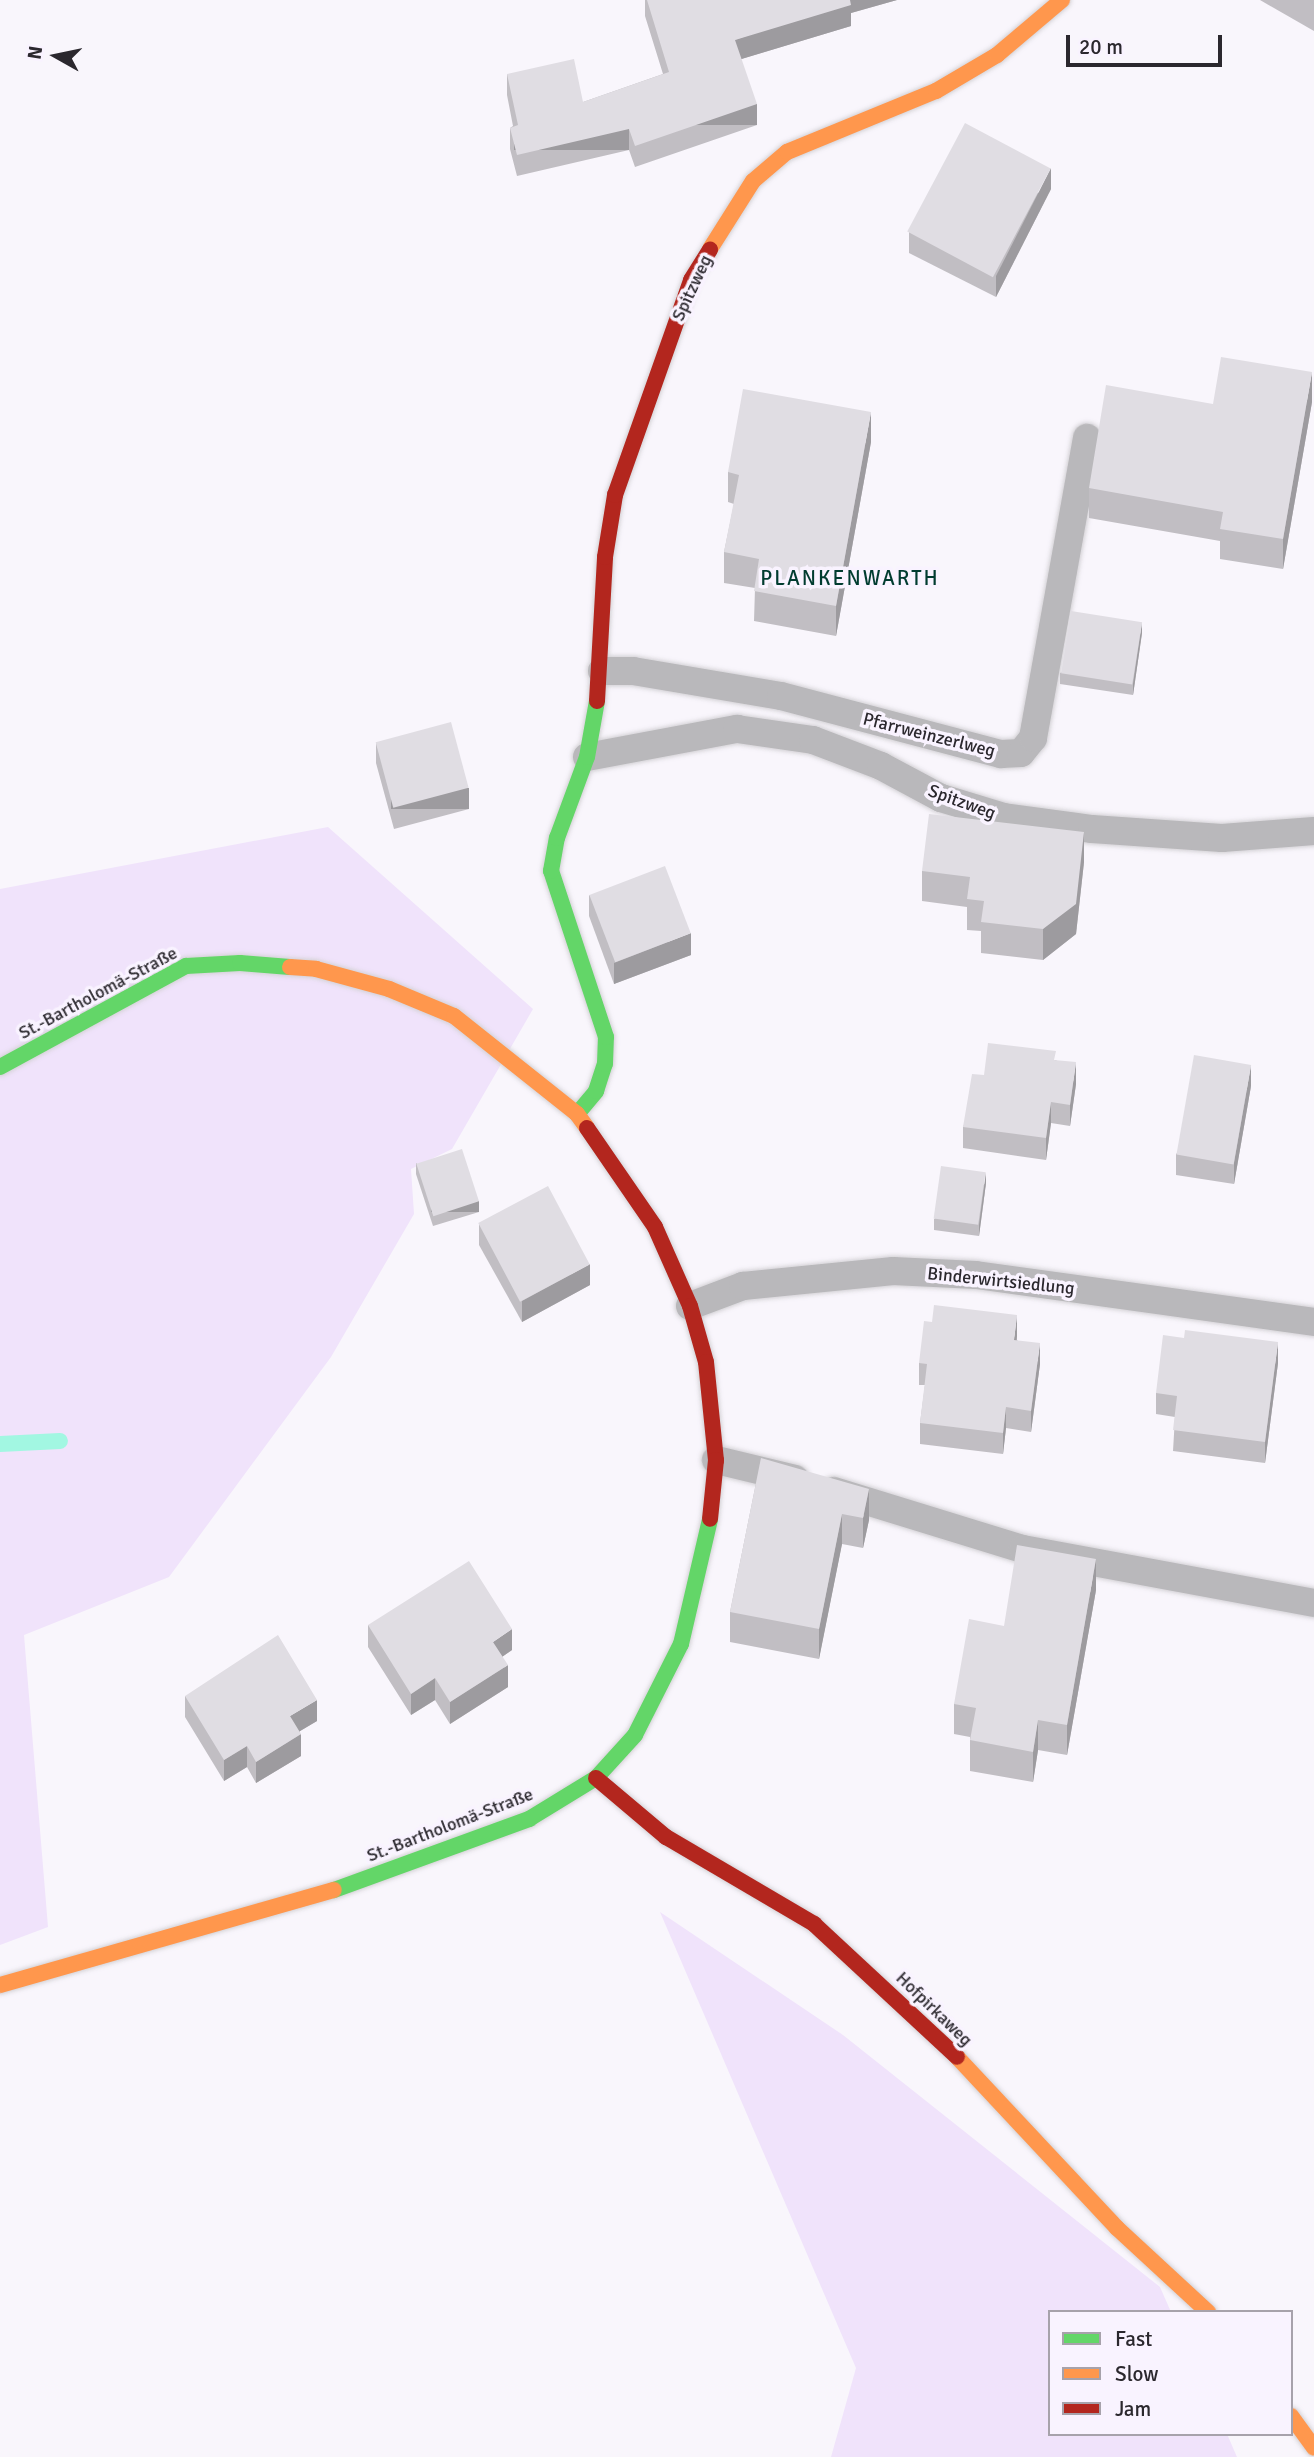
<!DOCTYPE html>
<meta charset="utf-8">
<style>
body{margin:0}
#map{position:relative;width:1314px;height:2457px;overflow:hidden;background:#f9f6fc;font-family:Signika,sans-serif}
div>[style]{position:absolute}
.green>*{inset:0;background:#f0e3fb}
.stream>*{height:16px;margin:-8px;padding:0 8px;transform-origin:8px;border-radius:8px;background:#a2f7e2}
.roads{filter:drop-shadow(0 0 2px #d4d2d6) drop-shadow(0 0 2px #d4d2d6)}
.lane>*{height:28px;margin:-14px;padding:0 14px;transform-origin:14px;border-radius:14px;background:#b9b8bb}
.fast>*{height:16px;margin:-8px;padding:0 8px;transform-origin:8px;border-radius:8px;background:#63d668}
.slow>*{height:16px;margin:-8px;padding:0 8px;transform-origin:8px;border-radius:8px;background:#ff974d}
.jam>*{height:16px;margin:-8px;padding:0 8px;transform-origin:8px;border-radius:8px;background:#b3261e}
.wall>*{inset:0;background:#c1bec3}
.shaded-wall>*{inset:0;background:#9d9b9f;transform-origin:0 0}
.building>*{inset:0;background:#e0dde3;transform-origin:0 0}
span{translate:-50% -50%;white-space:nowrap;text-align:center;line-height:1.15;-webkit-text-stroke:7px #f9f3ff;paint-order:stroke}
.street-label{font-size:18px;color:#2b282e}
.quarter-label{font-size:21px;color:#013c30;letter-spacing:2px}
.legend{position:absolute;left:1048px;top:2310px;width:245px;height:126px;box-sizing:border-box;background:#f9f3ff;border:2px solid #a7a2ab;margin:0;padding:9px 12px;list-style:none;font-size:21px;color:#2b282e}
.legend li{display:flex;align-items:center;gap:14px;height:35px}
.legend b{width:35px;border:2px solid #a7a2ab}
.north{position:absolute;left:21px;top:21px;width:70px;height:70px;-webkit-text-stroke:5px #f9f3ff;paint-order:stroke;rotate:279deg;font-size:19px;font-weight:700;line-height:28px;text-align:center;color:#2b282e}
.north::after{content:'';display:block;margin:auto;width:24px;height:32px;background:#2b282e;clip-path:polygon(50% 0,100% 100%,50% 72%,0 100%)}
.scale{position:absolute;left:1066px;top:35px;width:156px;height:32px;box-sizing:border-box;border:4px solid #2b282e;border-top:0;padding-left:9px;font-size:21px;line-height:24px;white-space:nowrap;color:#2b282e;-webkit-text-stroke:5px #f9f3ff;paint-order:stroke}
</style>
<div id="map">
<div class="green">
<div style="clip-path:polygon(328px 827px,533px 1009px,452px 1149px,411px 1169px,414px 1214px,331px 1357px,169px 1577px,24px 1635px,48px 1927px,0 1945px,0 889px)"></div>
<div style="clip-path:polygon(660px 1912px,843px 2035px,1160px 2287px,1171px 2312px,1050px 2312px,1050px 2434px,1227px 2434px,1237px 2457px,831px 2457px,856px 2368px)"></div>
</div>
<div class="stream">
<div style="left:0;top:1444px;width:60px;rotate:-2.9deg"></div>
</div>
<div class="roads">
<div class="lane">
<div style="left:602px;top:671px;width:31px"></div>
<div style="left:633px;top:671px;width:150px;rotate:9.6deg"></div>
<div style="left:781px;top:696px;width:228px;rotate:14.8deg"></div>
<div style="left:1001px;top:754px;width:20px;rotate:-3deg"></div>
<div style="left:1021px;top:753px;width:19px;rotate:-51deg"></div>
<div style="left:1033px;top:738px;width:305px;rotate:-79.8deg"></div>
<div style="left:587px;top:757px;width:153px;rotate:-10.6deg"></div>
<div style="left:737px;top:729px;width:77px;rotate:8.2deg"></div>
<div style="left:813px;top:740px;width:73px;rotate:20.9deg"></div>
<div style="left:881px;top:766px;width:68px;rotate:28.1deg"></div>
<div style="left:941px;top:798px;width:66px;rotate:16.8deg"></div>
<div style="left:1004px;top:817px;width:89px;rotate:7.8deg"></div>
<div style="left:1092px;top:829px;width:130px;rotate:4deg"></div>
<div style="left:1222px;top:838px;width:92px;rotate:-4.4deg"></div>
<div style="left:690px;top:1306px;width:57px;rotate:-20.7deg"></div>
<div style="left:743px;top:1286px;width:151px;rotate:-5.7deg"></div>
<div style="left:893px;top:1271px;width:83px;rotate:2.8deg"></div>
<div style="left:976px;top:1275px;width:341px;rotate:7.9deg"></div>
<div style="left:716px;top:1460px;width:81px;rotate:13.5deg"></div>
<div style="left:834px;top:1491px;width:198px;rotate:17.1deg"></div>
<div style="left:1023px;top:1549px;width:296px;rotate:10.5deg"></div>
</div>
<div class="fast">
<div style="left:0;top:1067px;width:212px;rotate:-28.5deg"></div>
<div style="left:186px;top:966px;width:54px;rotate:-3.2deg"></div>
<div style="left:240px;top:963px;width:50px;rotate:4.6deg"></div>
<div style="left:577px;top:1114px;width:30px;rotate:-50deg"></div>
<div style="left:596px;top:1091px;width:28px;rotate:-72deg"></div>
<div style="left:605px;top:1064px;width:27px;rotate:-88deg"></div>
<div style="left:606px;top:1037px;width:175px;rotate:-108.3deg"></div>
<div style="left:551px;top:871px;width:34px;rotate:-80deg"></div>
<div style="left:557px;top:838px;width:86px;rotate:-69.7deg"></div>
<div style="left:587px;top:757px;width:57px;rotate:-79.9deg"></div>
<div style="left:334px;top:1890px;width:208px;rotate:-20deg"></div>
<div style="left:529px;top:1819px;width:79px;rotate:-31.5deg"></div>
<div style="left:596px;top:1778px;width:58px;rotate:-47.8deg"></div>
<div style="left:635px;top:1735px;width:102px;rotate:-63.2deg"></div>
<div style="left:681px;top:1644px;width:128px;rotate:-76.9deg"></div>
</div>
<div class="slow">
<div style="left:710px;top:249px;width:80px;rotate:-57.7deg"></div>
<div style="left:753px;top:181px;width:45px;rotate:-40.5deg"></div>
<div style="left:787px;top:152px;width:161px;rotate:-22.3deg"></div>
<div style="left:936px;top:91px;width:71px;rotate:-30.5deg"></div>
<div style="left:997px;top:55px;width:85px;rotate:-40.2deg"></div>
<div style="left:290px;top:967px;width:26px;rotate:4deg"></div>
<div style="left:316px;top:969px;width:76px;rotate:15.3deg"></div>
<div style="left:389px;top:989px;width:70px;rotate:22.6deg"></div>
<div style="left:454px;top:1016px;width:157px;rotate:38.5deg"></div>
<div style="left:577px;top:1114px;width:17px;rotate:54deg"></div>
<div style="left:0;top:1985px;width:347px;rotate:-15.9deg"></div>
<div style="left:957px;top:2057px;width:234px;rotate:46.9deg"></div>
<div style="left:1117px;top:2228px;width:124px;rotate:42.7deg"></div>
<div style="left:1291px;top:2416px;width:39px;rotate:54deg"></div>
</div>
<div class="jam">
<div style="left:597px;top:701px;width:144px;rotate:-86.8deg"></div>
<div style="left:605px;top:557px;width:63px;rotate:-80.8deg"></div>
<div style="left:615px;top:495px;width:228px;rotate:-70.5deg"></div>
<div style="left:691px;top:280px;width:36px;rotate:-58deg"></div>
<div style="left:587px;top:1128px;width:120px;rotate:55.5deg"></div>
<div style="left:655px;top:1227px;width:86px;rotate:66.1deg"></div>
<div style="left:690px;top:1306px;width:58px;rotate:74.1deg"></div>
<div style="left:706px;top:1362px;width:99px;rotate:84.2deg"></div>
<div style="left:716px;top:1460px;width:59px;rotate:95.8deg"></div>
<div style="left:596px;top:1778px;width:92px;rotate:40.1deg"></div>
<div style="left:666px;top:1837px;width:172px;rotate:30.4deg"></div>
<div style="left:814px;top:1924px;width:195px;rotate:42.9deg"></div>
</div>
</div>
<div class="wall">
<div style="clip-path:polygon(645px 0,897px 0,851px 13px,851px 26px,741px 59px,757px 125px,635px 167px,629px 150px,517px 176px,510px 149px,510px 128px,513px 126px,507px 95px,507px 74px,583px 102px,663px 74px,645px 16px)"></div>
<div style="clip-path:polygon(1260px 0,1314px 0,1314px 31px)"></div>
<div style="clip-path:polygon(1051px 189px,996px 297px,909px 253px,909px 232px)"></div>
<div style="clip-path:polygon(1312px 402px,1283px 569px,1220px 559px,1220px 541px,1089px 518px,1089px 488px,1213px 404px)"></div>
<div style="clip-path:polygon(871px 442px,836px 636px,754px 621px,755px 588px,724px 583px,724px 552px,734px 504px,728px 502px,728px 472px)"></div>
<div style="clip-path:polygon(1142px 633px,1133px 695px,1060px 684px,1060px 673px)"></div>
<div style="clip-path:polygon(376px 742px,469px 809px,394px 829px,376px 763px)"></div>
<div style="clip-path:polygon(1084px 862px,1076px 934px,1043px 960px,981px 953px,981px 931px,967px 930px,967px 907px,922px 901px,922px 871px)"></div>
<div style="clip-path:polygon(589px 895px,691px 955px,614px 984px,589px 916px)"></div>
<div style="clip-path:polygon(1056px 1060px,1076px 1084px,1070px 1126px,1051px 1123px,1046px 1160px,963px 1148px,963px 1127px,984px 1075px)"></div>
<div style="clip-path:polygon(1251px 1086px,1234px 1184px,1176px 1175px,1176px 1154px)"></div>
<div style="clip-path:polygon(416px 1163px,479px 1212px,433px 1226px,416px 1174px)"></div>
<div style="clip-path:polygon(986px 1183px,979px 1236px,934px 1230px,934px 1219px)"></div>
<div style="clip-path:polygon(479px 1224px,590px 1285px,522px 1322px,479px 1245px)"></div>
<div style="clip-path:polygon(1017px 1336px,1017px 1340px,1040px 1364px,1031px 1432px,1006px 1428px,1003px 1454px,920px 1444px,920px 1423px,925px 1385px,919px 1385px,919px 1363px)"></div>
<div style="clip-path:polygon(1278px 1363px,1265px 1463px,1173px 1451px,1175px 1417px,1156px 1414px,1156px 1393px)"></div>
<div style="clip-path:polygon(761px 1458px,869px 1520px,863px 1548px,842px 1544px,819px 1659px,730px 1642px,730px 1612px)"></div>
<div style="clip-path:polygon(1096px 1590px,1067px 1755px,1038px 1750px,1033px 1782px,970px 1771px,970px 1737px,954px 1734px,954px 1704px,1004px 1626px)"></div>
<div style="clip-path:polygon(368px 1625px,512px 1650px,502px 1657px,508px 1687px,450px 1724px,435px 1700px,411px 1715px,368px 1647px)"></div>
<div style="clip-path:polygon(185px 1696px,317px 1721px,300px 1731px,301px 1756px,256px 1783px,247px 1767px,224px 1781px,185px 1717px)"></div>
</div>
<div class="shaded-wall">
<div style="clip-path:polygon(848px 0,897px 0,851px 13px,851px 26px,735px 61px,735px 40px)"></div>
<div style="left:757px;top:104px;width:21px;height:129px;rotate:90deg"></div>
<div style="left:629px;top:129px;width:21px;height:115px;rotate:90deg"></div>
<div style="clip-path:polygon(1051px 168px,1051px 189px,996px 297px,996px 276px)"></div>
<div style="clip-path:polygon(1312px 372px,1312px 402px,1283px 569px,1283px 539px)"></div>
<div style="clip-path:polygon(871px 412px,871px 442px,836px 636px,836px 606px)"></div>
<div style="clip-path:polygon(1142px 622px,1142px 633px,1133px 695px,1133px 684px)"></div>
<div style="left:469px;top:788px;width:21px;height:78px;rotate:90deg"></div>
<div style="clip-path:polygon(1084px 832px,1084px 862px,1076px 934px,1043px 960px,1043px 929px)"></div>
<div style="clip-path:polygon(691px 933px,691px 955px,614px 984px,614px 963px)"></div>
<div style="clip-path:polygon(1076px 1062px,1076px 1084px,1070px 1126px,1070px 1105px)"></div>
<div style="clip-path:polygon(1251px 1065px,1251px 1086px,1234px 1184px,1234px 1163px)"></div>
<div style="clip-path:polygon(1051px 1102px,1051px 1123px,1046px 1160px,1046px 1138px)"></div>
<div style="clip-path:polygon(986px 1172px,986px 1183px,979px 1236px,979px 1225px)"></div>
<div style="left:479px;top:1201px;width:11px;height:48px;rotate:90deg"></div>
<div style="clip-path:polygon(590px 1264px,590px 1285px,522px 1322px,522px 1301px)"></div>
<div style="clip-path:polygon(1017px 1315px,1017px 1336px,1014px 1361px,1014px 1340px)"></div>
<div style="clip-path:polygon(1278px 1342px,1278px 1363px,1265px 1463px,1265px 1442px)"></div>
<div style="clip-path:polygon(1040px 1343px,1040px 1364px,1031px 1432px,1031px 1411px)"></div>
<div style="clip-path:polygon(1006px 1407px,1006px 1428px,1003px 1454px,1003px 1433px)"></div>
<div style="clip-path:polygon(869px 1489px,869px 1520px,863px 1548px,863px 1518px)"></div>
<div style="clip-path:polygon(842px 1514px,842px 1544px,819px 1659px,819px 1629px)"></div>
<div style="clip-path:polygon(1096px 1559px,1096px 1590px,1067px 1755px,1067px 1725px)"></div>
<div style="clip-path:polygon(512px 1629px,512px 1650px,493px 1663px,493px 1642px)"></div>
<div style="clip-path:polygon(508px 1665px,508px 1687px,450px 1724px,450px 1702px)"></div>
<div style="clip-path:polygon(435px 1678px,435px 1700px,411px 1715px,411px 1694px)"></div>
<div style="clip-path:polygon(317px 1700px,317px 1721px,290px 1737px,290px 1716px)"></div>
<div style="clip-path:polygon(1038px 1720px,1038px 1750px,1033px 1782px,1033px 1752px)"></div>
<div style="clip-path:polygon(301px 1734px,301px 1756px,256px 1783px,256px 1762px)"></div>
<div style="clip-path:polygon(247px 1746px,247px 1767px,224px 1781px,224px 1760px)"></div>
</div>
<div class="building">
<div style="clip-path:polygon(647px 0,850px 0,851px 5px,735px 40px,757px 104px,635px 146px,629px 129px,517px 155px,510px 128px,518px 125px,507px 74px,574px 59px,583px 102px,669px 72px)"></div>
<div style="left:965px;top:123px;width:97px;height:123px;rotate:28deg"></div>
<div style="clip-path:polygon(1221px 357px,1312px 372px,1283px 539px,1220px 529px,1223px 512px,1089px 488px,1106px 385px,1213px 404px)"></div>
<div style="clip-path:polygon(743px 389px,871px 412px,836px 606px,754px 591px,759px 559px,724px 552px,739px 475px,728px 472px)"></div>
<div style="left:1071px;top:611px;width:72px;height:63px;rotate:9deg"></div>
<div style="left:451px;top:722px;width:68px;height:78px;rotate:75deg"></div>
<div style="clip-path:polygon(929px 814px,1084px 832px,1076px 904px,1043px 929px,981px 922px,984px 901px,967px 899px,970px 877px,922px 871px)"></div>
<div style="left:665px;top:866px;width:72px;height:81px;rotate:69deg"></div>
<div style="clip-path:polygon(988px 1043px,1056px 1051px,1054px 1060px,1076px 1062px,1070px 1105px,1051px 1102px,1046px 1138px,963px 1127px,972px 1074px,984px 1075px)"></div>
<div style="left:1194px;top:1055px;width:58px;height:101px;rotate:10deg"></div>
<div style="left:462px;top:1149px;width:55px;height:48px;rotate:72deg"></div>
<div style="left:941px;top:1166px;width:45px;height:53px;rotate:8deg"></div>
<div style="left:548px;top:1186px;width:89px;height:79px;rotate:62deg"></div>
<div style="clip-path:polygon(934px 1305px,1017px 1315px,1014px 1340px,1040px 1343px,1031px 1411px,1006px 1407px,1003px 1433px,920px 1423px,927px 1364px,919px 1363px,924px 1321px,932px 1322px)"></div>
<div style="clip-path:polygon(1185px 1330px,1278px 1342px,1265px 1442px,1173px 1430px,1177px 1396px,1156px 1393px,1163px 1335px,1184px 1338px)"></div>
<div style="clip-path:polygon(761px 1458px,869px 1489px,863px 1518px,842px 1514px,819px 1629px,730px 1612px)"></div>
<div style="clip-path:polygon(1017px 1545px,1096px 1559px,1067px 1725px,1038px 1720px,1033px 1752px,970px 1740px,976px 1708px,954px 1704px,969px 1619px,1004px 1626px)"></div>
<div style="clip-path:polygon(469px 1561px,512px 1629px,493px 1642px,508px 1665px,450px 1702px,435px 1678px,411px 1694px,368px 1625px)"></div>
<div style="clip-path:polygon(278px 1635px,317px 1700px,290px 1716px,301px 1734px,256px 1762px,247px 1746px,224px 1760px,185px 1696px)"></div>
</div>
<div class="street-label">
<span style="left:692px;top:288px;rotate:-65deg">Spitzweg</span>
<span style="left:929px;top:735px;rotate:14deg">Pfarrweinzerlweg</span>
<span style="left:962px;top:802px;rotate:20deg">Spitzweg</span>
<span style="left:98px;top:993px;rotate:-28deg">St.-Bartholomä-Straße</span>
<span style="left:1001px;top:1281px;rotate:6deg">Binderwirtsiedlung</span>
<span style="left:450px;top:1825px;rotate:-21deg">St.-Bartholomä-Straße</span>
<span style="left:934px;top:2009px;rotate:44deg">Hofpirkaweg</span>
</div>
<div class="quarter-label">
<span style="left:850px;top:578px">PLANKENWARTH</span>
</div>
<ul class="legend">
<li><b style="height:9px;background:#63d668"></b>Fast</li>
<li><b style="height:9px;background:#ff974d"></b>Slow</li>
<li><b style="height:9px;background:#b3261e"></b>Jam</li>
</ul>
<div class="north">N</div>
<div class="scale">20 m</div>
</div>
